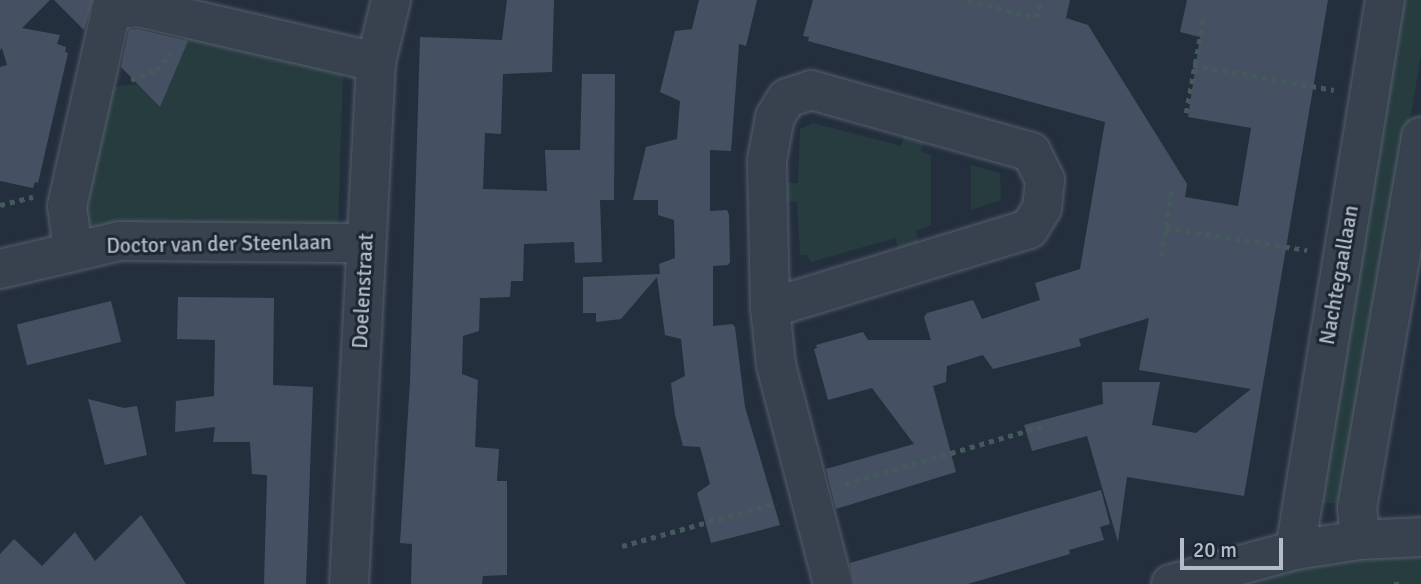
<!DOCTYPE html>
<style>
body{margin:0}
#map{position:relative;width:1421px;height:584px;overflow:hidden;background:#242f3e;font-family:Signika,sans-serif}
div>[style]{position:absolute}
.green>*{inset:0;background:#263c3f}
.building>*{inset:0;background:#455162;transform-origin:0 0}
.path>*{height:4.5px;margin-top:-2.25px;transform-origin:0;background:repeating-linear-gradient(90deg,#44595c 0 5px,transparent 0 10px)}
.roads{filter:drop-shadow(0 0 2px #565f6c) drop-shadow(0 0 2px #565f6c)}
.minor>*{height:38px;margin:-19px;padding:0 19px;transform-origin:19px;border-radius:19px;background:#38414e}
span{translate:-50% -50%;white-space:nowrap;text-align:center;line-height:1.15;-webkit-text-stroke:6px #1d2633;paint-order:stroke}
.street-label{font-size:21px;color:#b4bcc9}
.scale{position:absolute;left:1180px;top:538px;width:103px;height:32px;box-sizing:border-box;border:4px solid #b4bcc9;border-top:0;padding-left:9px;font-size:21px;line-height:24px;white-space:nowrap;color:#b4bcc9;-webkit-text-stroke:5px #1d2633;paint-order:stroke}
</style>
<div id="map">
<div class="green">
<div style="clip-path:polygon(1398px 0,1421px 0,1421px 55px,1345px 503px,1312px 503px)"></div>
<div style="clip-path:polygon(186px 35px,343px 72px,338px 227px,100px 229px,87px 222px,86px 199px,113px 87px,136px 84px,161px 71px)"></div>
<div style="clip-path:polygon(813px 123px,901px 146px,907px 129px,926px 135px,921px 151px,931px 155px,931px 225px,916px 231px,920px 249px,901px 254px,895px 238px,811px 262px,807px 255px,800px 255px,797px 202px,781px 200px,780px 183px,798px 183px,800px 129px)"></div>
<div style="clip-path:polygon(971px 165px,1000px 173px,1001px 200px,971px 210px)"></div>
<div style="clip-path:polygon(1421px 542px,1421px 584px,1217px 584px)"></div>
</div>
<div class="building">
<div style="clip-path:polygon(0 0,50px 0,22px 28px,60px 35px,57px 44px,66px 47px,65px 52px,68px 53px,38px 183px,35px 182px,33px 188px,0 181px,0 67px,7px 65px,2px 48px,0 50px)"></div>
<div style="clip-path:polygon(54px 0,93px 0,84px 30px)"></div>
<div style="clip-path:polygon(507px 0,554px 0,552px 72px,503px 74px,501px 134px,485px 133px,483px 189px,547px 191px,545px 150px,580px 150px,582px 74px,615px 74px,614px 200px,600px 200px,602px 262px,575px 263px,574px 242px,524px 244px,523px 281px,511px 281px,510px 297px,480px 298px,479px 331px,463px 336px,462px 374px,478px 380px,475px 447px,499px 449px,497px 481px,507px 481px,507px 575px,483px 576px,482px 584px,411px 584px,412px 544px,400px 543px,410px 381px,420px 37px,502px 40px)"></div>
<div style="clip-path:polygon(699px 0,757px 0,746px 46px,739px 44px,731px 151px,710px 150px,710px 211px,727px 210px,729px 215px,730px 262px,728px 265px,713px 266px,713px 326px,732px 324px,735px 327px,745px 407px,780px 525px,711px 543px,697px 493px,710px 484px,705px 465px,700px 447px,683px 446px,675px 415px,671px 383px,685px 376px,681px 339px,665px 335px,657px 277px,621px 319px,596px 322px,596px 313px,583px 313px,583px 277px,660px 274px,659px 264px,675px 258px,674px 220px,658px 215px,658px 200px,633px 200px,646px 147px,677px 139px,680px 101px,660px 92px,675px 31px,692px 29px)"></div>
<div style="clip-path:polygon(813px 0,1070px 0,1066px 18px,1088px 25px,1187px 184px,1185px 197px,1238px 206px,1251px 128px,1188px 117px,1200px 37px,1180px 32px,1187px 0,1328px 0,1244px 496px,1127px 477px,1118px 542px,1087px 436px,1032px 451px,1024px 425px,1103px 404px,1102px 382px,1160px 382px,1152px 425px,1196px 433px,1251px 389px,1139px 370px,1149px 318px,1079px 339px,1081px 346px,993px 369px,983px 355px,947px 366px,946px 382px,933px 386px,956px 472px,836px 509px,826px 469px,914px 444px,872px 388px,828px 400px,814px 349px,817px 348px,816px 345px,863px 332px,868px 340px,931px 340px,924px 317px,927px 313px,973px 300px,982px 319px,1040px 300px,1035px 283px,1080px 269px,1105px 122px,808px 41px,809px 37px,803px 36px)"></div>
<div style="clip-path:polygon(137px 29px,188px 41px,160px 107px,121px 67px,129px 30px)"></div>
<div style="clip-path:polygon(178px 297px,274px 298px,273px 385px,313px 387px,306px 584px,264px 584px,267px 475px,252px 474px,250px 442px,213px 442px,215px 427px,175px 432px,176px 401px,214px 396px,215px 340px,177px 339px)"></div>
<div style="left:111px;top:301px;width:42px;height:97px;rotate:76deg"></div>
<div style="clip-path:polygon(88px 399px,124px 408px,137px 406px,147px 455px,105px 465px)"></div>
<div style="clip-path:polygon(1101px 490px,1110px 524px,1100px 527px,1104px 540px,1069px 550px,1070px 554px,968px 584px,854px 584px,850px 563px)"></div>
<div style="clip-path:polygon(141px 515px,186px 584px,0 584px,0 554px,14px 539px,42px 566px,75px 532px,95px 561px)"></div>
</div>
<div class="path">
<div style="left:968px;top:0;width:70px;rotate:14.8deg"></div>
<div style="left:1036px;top:18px;width:19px;rotate:-74deg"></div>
<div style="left:1193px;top:65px;width:143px;rotate:10.1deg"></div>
<div style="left:131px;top:80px;width:27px;rotate:-22deg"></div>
<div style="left:156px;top:70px;width:23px;rotate:-47deg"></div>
<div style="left:1186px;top:113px;width:95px;rotate:-79.6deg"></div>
<div style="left:0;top:205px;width:34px;rotate:-14deg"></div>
<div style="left:1166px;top:228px;width:143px;rotate:8.9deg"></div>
<div style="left:1161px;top:256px;width:68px;rotate:-80.7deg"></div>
<div style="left:845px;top:484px;width:206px;rotate:-16.3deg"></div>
<div style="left:622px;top:546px;width:160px;rotate:-15.6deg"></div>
<div style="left:1394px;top:584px;width:9px"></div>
</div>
<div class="roads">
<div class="minor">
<div style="left:811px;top:90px;width:229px;rotate:15.7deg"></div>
<div style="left:1031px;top:152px;width:31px;rotate:63deg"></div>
<div style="left:1045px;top:180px;width:28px;rotate:96deg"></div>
<div style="left:1042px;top:208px;width:25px;rotate:122deg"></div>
<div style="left:1029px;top:229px;width:271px;rotate:163deg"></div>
<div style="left:770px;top:308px;width:148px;rotate:-91.2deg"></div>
<div style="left:767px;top:160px;width:44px;rotate:-79.5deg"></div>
<div style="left:775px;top:117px;width:22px;rotate:-58deg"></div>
<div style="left:787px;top:98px;width:25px;rotate:-18deg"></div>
<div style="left:73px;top:250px;width:44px;rotate:-97.8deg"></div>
<div style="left:67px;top:206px;width:201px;rotate:-77.3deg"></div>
<div style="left:111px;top:10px;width:27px;rotate:-6deg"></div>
<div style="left:138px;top:7px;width:244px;rotate:13deg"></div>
<div style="left:0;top:269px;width:122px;rotate:-13.2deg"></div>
<div style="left:119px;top:241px;width:246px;rotate:0.5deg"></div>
<div style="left:770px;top:308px;width:57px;rotate:84deg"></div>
<div style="left:776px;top:365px;width:226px;rotate:75.4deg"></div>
<div style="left:1360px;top:540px;width:32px;rotate:-95deg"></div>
<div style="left:1357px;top:508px;width:377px;rotate:-80.2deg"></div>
<div style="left:1295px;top:550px;width:557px;rotate:-80.71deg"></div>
<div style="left:349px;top:584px;width:523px;rotate:-87.04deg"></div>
<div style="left:376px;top:62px;width:64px;rotate:-76.4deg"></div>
<div style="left:1171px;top:584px;width:129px;rotate:-15.3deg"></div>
<div style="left:1295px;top:550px;width:66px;rotate:-8.7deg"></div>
<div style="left:1360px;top:540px;width:61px;rotate:-2.8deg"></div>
</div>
</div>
<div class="street-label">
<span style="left:219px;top:244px;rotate:-1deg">Doctor van der Steenlaan</span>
<span style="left:1339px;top:275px;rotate:-80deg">Nachtegaallaan</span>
<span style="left:363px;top:291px;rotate:-87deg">Doelenstraat</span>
</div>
<div class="scale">20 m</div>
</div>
